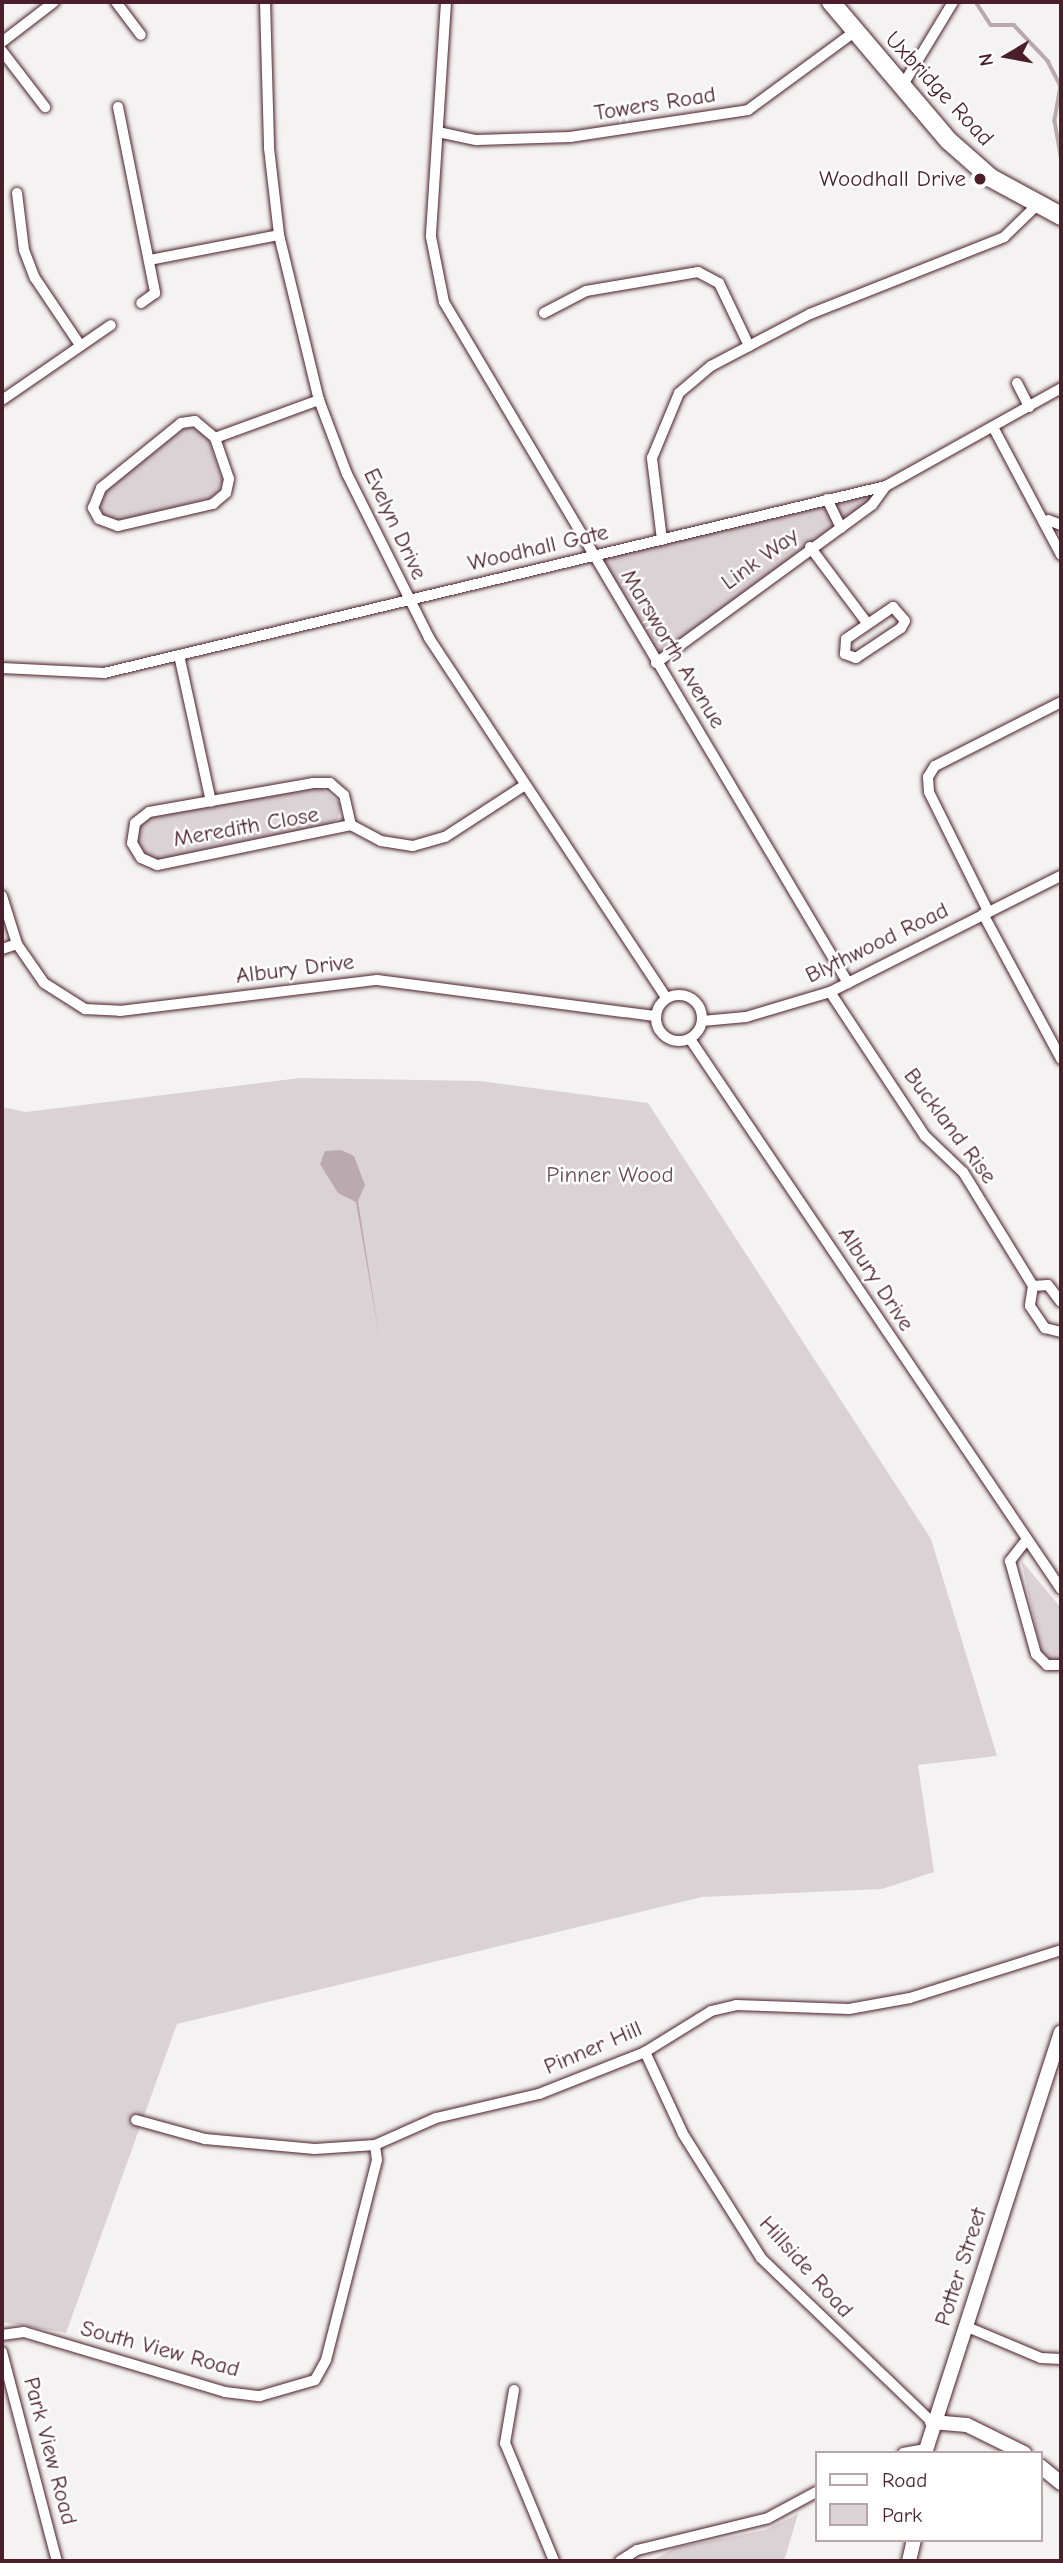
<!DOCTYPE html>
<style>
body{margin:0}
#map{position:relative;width:1063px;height:2563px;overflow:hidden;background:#f4f2f2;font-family:"Comic Neue",sans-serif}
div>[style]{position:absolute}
.green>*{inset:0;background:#dbd2d5}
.water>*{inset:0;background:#baa9ae}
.stream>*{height:3.5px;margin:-1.75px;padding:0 1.75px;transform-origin:1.75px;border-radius:1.75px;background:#baa9ae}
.roads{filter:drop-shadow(0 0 2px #4a1f2b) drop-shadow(0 0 2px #4a1f2b)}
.minor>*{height:10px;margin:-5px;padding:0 5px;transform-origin:5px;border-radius:5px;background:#fff}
.minor>.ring{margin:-5px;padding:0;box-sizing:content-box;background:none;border:10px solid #fff;border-radius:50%}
.tertiary>*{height:14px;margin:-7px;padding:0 7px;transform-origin:7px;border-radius:7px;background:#fff}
.primary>*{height:18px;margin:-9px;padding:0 9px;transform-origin:9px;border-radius:9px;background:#fff}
.dots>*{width:19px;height:19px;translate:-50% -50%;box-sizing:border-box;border:4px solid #fff;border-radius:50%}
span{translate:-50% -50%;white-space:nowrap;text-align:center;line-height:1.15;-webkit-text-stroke:5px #fff;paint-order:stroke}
.street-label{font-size:23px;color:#4a1f2b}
.poi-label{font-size:23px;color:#4a1f2b}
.right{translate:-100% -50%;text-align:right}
.park-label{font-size:23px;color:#6e4c56}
.frame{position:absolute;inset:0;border:4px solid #4a1f2b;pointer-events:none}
.legend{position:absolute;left:815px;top:2451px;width:228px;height:91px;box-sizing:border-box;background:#fff;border:2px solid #b7a5aa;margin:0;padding:9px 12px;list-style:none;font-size:21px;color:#4a1f2b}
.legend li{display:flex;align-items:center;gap:14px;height:35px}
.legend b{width:35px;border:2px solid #b7a5aa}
.north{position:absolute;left:972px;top:21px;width:70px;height:70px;-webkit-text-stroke:5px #fff;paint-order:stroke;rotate:260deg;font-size:19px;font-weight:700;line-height:28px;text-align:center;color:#4a1f2b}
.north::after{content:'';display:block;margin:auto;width:24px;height:32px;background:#4a1f2b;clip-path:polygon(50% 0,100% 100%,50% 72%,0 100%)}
</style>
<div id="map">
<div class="green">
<div style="clip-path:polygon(186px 427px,205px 431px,223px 481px,215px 497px,115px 522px,100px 514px,102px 494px)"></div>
<div style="clip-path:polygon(886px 486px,872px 505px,656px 663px,593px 556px)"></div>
<div style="clip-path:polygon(320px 787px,341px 804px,338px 819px,320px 831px,158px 860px,144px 855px,136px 842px,139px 827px,149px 818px)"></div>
<div style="clip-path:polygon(300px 1078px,479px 1081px,648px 1103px,931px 1539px,997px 1756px,918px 1765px,934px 1872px,882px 1889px,702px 1897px,177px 2024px,66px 2333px,2px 2322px,2px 1107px,26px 1112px)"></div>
<div style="clip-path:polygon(1021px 1560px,1061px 1608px,1061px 1660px,1048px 1662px,1042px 1655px)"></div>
<div style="clip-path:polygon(798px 2514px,784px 2561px,651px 2561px,675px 2548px,765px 2530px)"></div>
</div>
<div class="water">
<div style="clip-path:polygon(341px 1150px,354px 1156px,365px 1185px,358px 1201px,379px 1335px,356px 1202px,338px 1193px,320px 1164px,325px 1151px)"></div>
</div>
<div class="stream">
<div style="left:976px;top:2px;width:27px;rotate:57deg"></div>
<div style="left:991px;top:25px;width:23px"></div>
<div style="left:1014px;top:25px;width:50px;rotate:46.6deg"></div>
<div style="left:1048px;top:61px;width:28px;rotate:63deg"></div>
<div style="left:1061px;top:86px;width:36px;rotate:100deg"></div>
<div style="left:1055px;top:121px;width:36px;rotate:80deg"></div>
</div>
<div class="roads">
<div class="minor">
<div style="left:116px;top:2px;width:41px;rotate:52.9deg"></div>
<div style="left:265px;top:2px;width:146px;rotate:88.4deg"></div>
<div style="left:269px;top:148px;width:88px;rotate:83.4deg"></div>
<div style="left:279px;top:235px;width:170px;rotate:76.4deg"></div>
<div style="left:319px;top:400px;width:79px;rotate:69.3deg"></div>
<div style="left:347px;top:474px;width:183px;rotate:63.4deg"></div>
<div style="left:429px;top:638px;width:431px;rotate:56.6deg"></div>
<div style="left:446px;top:2px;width:235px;rotate:93.7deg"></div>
<div style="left:431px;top:237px;width:66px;rotate:78.7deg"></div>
<div style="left:444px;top:302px;width:792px;rotate:59.32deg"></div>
<div style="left:2px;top:42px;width:66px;rotate:-37.6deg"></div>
<div style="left:2px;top:51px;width:71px;rotate:52.5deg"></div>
<div style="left:901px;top:88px;width:100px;rotate:-58.8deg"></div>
<div style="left:118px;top:107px;width:190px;rotate:78.7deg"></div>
<div style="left:155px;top:293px;width:17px;rotate:144deg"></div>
<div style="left:438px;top:132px;width:40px;rotate:12deg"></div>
<div style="left:477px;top:140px;width:93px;rotate:-1.8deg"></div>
<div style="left:570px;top:137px;width:180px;rotate:-8.6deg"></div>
<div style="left:748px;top:110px;width:132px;rotate:-36.3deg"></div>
<div style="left:17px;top:193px;width:57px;rotate:83deg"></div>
<div style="left:24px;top:250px;width:30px;rotate:69deg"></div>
<div style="left:35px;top:278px;width:81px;rotate:56.1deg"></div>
<div style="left:150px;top:260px;width:131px;rotate:-11deg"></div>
<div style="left:544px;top:313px;width:47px;rotate:-27.6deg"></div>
<div style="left:586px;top:291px;width:114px;rotate:-9.6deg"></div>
<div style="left:698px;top:272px;width:24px;rotate:28deg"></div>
<div style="left:719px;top:283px;width:70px;rotate:64.5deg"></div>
<div style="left:1017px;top:383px;width:27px;rotate:63deg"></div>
<div style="left:2px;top:400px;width:132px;rotate:-34.5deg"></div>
<div style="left:195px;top:421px;width:26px;rotate:40deg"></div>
<div style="left:215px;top:438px;width:43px;rotate:71.1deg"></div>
<div style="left:229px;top:479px;width:14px;rotate:102deg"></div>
<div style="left:226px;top:493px;width:17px;rotate:140deg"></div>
<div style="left:213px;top:504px;width:98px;rotate:167deg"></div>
<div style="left:118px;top:526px;width:20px;rotate:-160deg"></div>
<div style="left:99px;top:519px;width:13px;rotate:-119deg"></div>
<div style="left:93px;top:508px;width:22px;rotate:-68deg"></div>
<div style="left:101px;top:488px;width:103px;rotate:-39.1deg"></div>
<div style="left:181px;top:423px;width:14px;rotate:-8deg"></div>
<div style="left:993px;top:427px;width:145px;rotate:62deg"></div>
<div style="left:215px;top:438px;width:111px;rotate:-20.1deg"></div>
<div style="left:827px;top:499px;width:32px;rotate:64deg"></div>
<div style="left:1048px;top:520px;width:14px;rotate:21deg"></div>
<div style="left:662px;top:540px;width:83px;rotate:-97deg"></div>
<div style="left:652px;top:458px;width:70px;rotate:-67.4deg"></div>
<div style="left:679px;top:393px;width:42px;rotate:-40.2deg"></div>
<div style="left:711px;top:366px;width:112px;rotate:-27.7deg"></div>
<div style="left:810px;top:314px;width:209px;rotate:-21.6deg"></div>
<div style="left:1004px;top:237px;width:47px;rotate:-44.1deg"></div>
<div style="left:810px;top:547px;width:95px;rotate:53.1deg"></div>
<div style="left:893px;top:607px;width:18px;rotate:49deg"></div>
<div style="left:905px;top:621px;width:8px;rotate:120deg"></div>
<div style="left:901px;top:628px;width:54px;rotate:146.3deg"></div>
<div style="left:856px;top:658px;width:12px;rotate:-160deg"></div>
<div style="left:845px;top:654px;width:15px;rotate:-86deg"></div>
<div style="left:846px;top:639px;width:57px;rotate:-34.2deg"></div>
<div style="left:179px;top:655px;width:150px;rotate:77.7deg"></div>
<div style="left:656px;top:663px;width:268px;rotate:-36.2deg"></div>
<div style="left:872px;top:505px;width:24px;rotate:-54deg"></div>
<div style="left:2px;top:668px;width:102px;rotate:2.8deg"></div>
<div style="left:104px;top:673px;width:804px;rotate:-13.45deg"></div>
<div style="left:886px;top:486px;width:201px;rotate:-29.2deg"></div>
<div style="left:313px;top:783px;width:17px"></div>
<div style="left:330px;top:783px;width:18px;rotate:41deg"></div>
<div style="left:344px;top:795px;width:31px;rotate:77deg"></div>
<div style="left:351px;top:825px;width:198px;rotate:168.3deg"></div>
<div style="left:157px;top:865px;width:17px;rotate:-156deg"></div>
<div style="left:141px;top:858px;width:17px;rotate:-121deg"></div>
<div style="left:132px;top:843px;width:20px;rotate:-81deg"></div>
<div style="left:135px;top:823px;width:18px;rotate:-38deg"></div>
<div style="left:149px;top:812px;width:167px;rotate:-10deg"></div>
<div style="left:351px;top:825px;width:34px;rotate:28deg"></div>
<div style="left:381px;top:841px;width:32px;rotate:9deg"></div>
<div style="left:413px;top:846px;width:33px;rotate:-16deg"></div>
<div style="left:445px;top:837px;width:95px;rotate:-33deg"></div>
<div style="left:2px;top:896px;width:50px;rotate:72.6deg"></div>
<div style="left:17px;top:944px;width:47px;rotate:55.3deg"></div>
<div style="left:44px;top:983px;width:49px;rotate:32.4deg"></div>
<div style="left:85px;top:1009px;width:35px;rotate:3deg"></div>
<div style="left:120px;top:1011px;width:259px;rotate:-6.9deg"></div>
<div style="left:377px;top:980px;width:280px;rotate:7.4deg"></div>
<div style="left:988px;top:911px;width:133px;rotate:-116.4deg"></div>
<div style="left:929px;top:792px;width:15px;rotate:-94deg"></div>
<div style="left:928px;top:777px;width:13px;rotate:-58deg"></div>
<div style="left:935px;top:766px;width:141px;rotate:-26.9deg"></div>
<div style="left:983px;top:914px;width:165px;rotate:61.7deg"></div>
<div style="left:2px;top:949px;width:16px;rotate:-18deg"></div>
<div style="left:830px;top:992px;width:173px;rotate:56.6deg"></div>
<div style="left:925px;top:1136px;width:52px;rotate:43.5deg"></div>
<div style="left:963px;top:1172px;width:134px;rotate:58.4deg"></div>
<div class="ring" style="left:656px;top:995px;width:36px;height:36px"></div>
<div style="left:702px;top:1021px;width:44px;rotate:-5.2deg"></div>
<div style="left:746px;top:1017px;width:88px;rotate:-16.6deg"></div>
<div style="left:830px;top:992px;width:258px;rotate:-26.7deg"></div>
<div style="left:690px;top:1039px;width:663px;rotate:56deg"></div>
<div style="left:1033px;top:1286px;width:20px;rotate:99deg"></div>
<div style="left:1030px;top:1306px;width:27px;rotate:56deg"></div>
<div style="left:1045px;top:1328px;width:16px;rotate:14deg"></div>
<div style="left:1033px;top:1286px;width:15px;rotate:-4deg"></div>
<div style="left:1048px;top:1285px;width:21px;rotate:53deg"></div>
<div style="left:1024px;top:1543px;width:23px;rotate:128deg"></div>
<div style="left:1010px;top:1561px;width:97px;rotate:74.4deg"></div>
<div style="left:1036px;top:1654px;width:16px;rotate:45deg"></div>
<div style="left:1047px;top:1665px;width:14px"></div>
<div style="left:645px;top:2052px;width:90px;rotate:65.1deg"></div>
<div style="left:683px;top:2134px;width:146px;rotate:57.8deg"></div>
<div style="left:761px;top:2258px;width:237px;rotate:43.8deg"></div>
<div style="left:136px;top:2120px;width:72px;rotate:15.4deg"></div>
<div style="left:205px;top:2139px;width:110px;rotate:5.2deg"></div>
<div style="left:315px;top:2149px;width:60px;rotate:-3.8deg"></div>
<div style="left:375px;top:2145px;width:67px;rotate:-23.9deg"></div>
<div style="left:436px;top:2118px;width:106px;rotate:-13.1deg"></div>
<div style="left:539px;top:2094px;width:114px;rotate:-21.6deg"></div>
<div style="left:645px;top:2052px;width:78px;rotate:-31.8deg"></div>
<div style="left:711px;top:2011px;width:26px;rotate:-13deg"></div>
<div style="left:736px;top:2005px;width:113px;rotate:2deg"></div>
<div style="left:849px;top:2009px;width:62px;rotate:-10.2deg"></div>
<div style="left:910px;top:1998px;width:158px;rotate:-17.6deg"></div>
<div style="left:965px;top:2326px;width:82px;rotate:22.8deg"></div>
<div style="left:1041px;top:2358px;width:20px;rotate:3deg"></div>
<div style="left:2px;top:2335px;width:22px;rotate:-8deg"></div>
<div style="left:24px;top:2332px;width:210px;rotate:16.6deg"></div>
<div style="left:225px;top:2392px;width:35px;rotate:7deg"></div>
<div style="left:260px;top:2396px;width:57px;rotate:-16.2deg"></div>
<div style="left:315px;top:2380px;width:23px;rotate:-61deg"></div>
<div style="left:326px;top:2360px;width:206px;rotate:-75.7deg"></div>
<div style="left:377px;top:2160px;width:15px;rotate:-98deg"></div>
<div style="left:2px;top:2352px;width:216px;rotate:75.3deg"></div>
<div style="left:514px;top:2390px;width:54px;rotate:99.6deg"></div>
<div style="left:505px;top:2443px;width:128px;rotate:67.4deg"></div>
<div style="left:903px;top:2453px;width:23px;rotate:-10deg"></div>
<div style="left:620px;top:2561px;width:20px;rotate:-33deg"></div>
<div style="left:637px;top:2550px;width:135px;rotate:-13.7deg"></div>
<div style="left:768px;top:2518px;width:55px;rotate:-28.4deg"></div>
</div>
<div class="tertiary">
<div style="left:932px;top:2422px;width:35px;rotate:5deg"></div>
<div style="left:967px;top:2425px;width:64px;rotate:26.2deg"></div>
<div style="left:925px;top:2453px;width:442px;rotate:-72.1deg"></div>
<div style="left:1040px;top:2466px;width:27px;rotate:39deg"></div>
<div style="left:909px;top:2561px;width:22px;rotate:-77deg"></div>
</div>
<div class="primary">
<div style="left:831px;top:2px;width:182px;rotate:49.7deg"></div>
<div style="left:949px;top:141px;width:56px;rotate:41.4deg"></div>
<div style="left:991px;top:178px;width:80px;rotate:28.5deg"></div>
</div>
</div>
<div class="dots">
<div style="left:980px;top:179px;background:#4a1f2b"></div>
</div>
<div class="street-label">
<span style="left:939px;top:89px;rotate:47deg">Uxbridge Road</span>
<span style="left:655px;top:104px;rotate:-9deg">Towers Road</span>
<span style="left:395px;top:524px;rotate:65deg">Evelyn Drive</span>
<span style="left:538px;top:548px;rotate:-13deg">Woodhall Gate</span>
<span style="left:760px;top:559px;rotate:-36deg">Link Way</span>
<span style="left:673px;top:649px;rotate:59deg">Marsworth Avenue</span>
<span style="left:246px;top:827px;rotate:-10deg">Meredith Close</span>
<span style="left:877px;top:943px;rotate:-26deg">Blythwood Road</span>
<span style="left:295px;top:969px;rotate:-7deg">Albury Drive</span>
<span style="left:950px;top:1126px;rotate:53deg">Buckland Rise</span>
<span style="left:876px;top:1279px;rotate:57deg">Albury Drive</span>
<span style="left:593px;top:2048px;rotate:-23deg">Pinner Hill</span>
<span style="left:806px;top:2267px;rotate:48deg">Hillside Road</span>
<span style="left:961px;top:2267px;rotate:-72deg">Potter Street</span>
<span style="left:160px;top:2349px;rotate:15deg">South View Road</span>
<span style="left:50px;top:2451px;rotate:75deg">Park View Road</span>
</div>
<div class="poi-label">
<span class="right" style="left:966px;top:179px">Woodhall Drive</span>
</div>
<div class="park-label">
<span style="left:610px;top:1175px">Pinner Wood</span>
</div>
<div class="frame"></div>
<ul class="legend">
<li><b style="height:9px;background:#fff"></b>Road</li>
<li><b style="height:19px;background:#dbd2d5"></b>Park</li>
</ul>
<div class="north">N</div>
</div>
